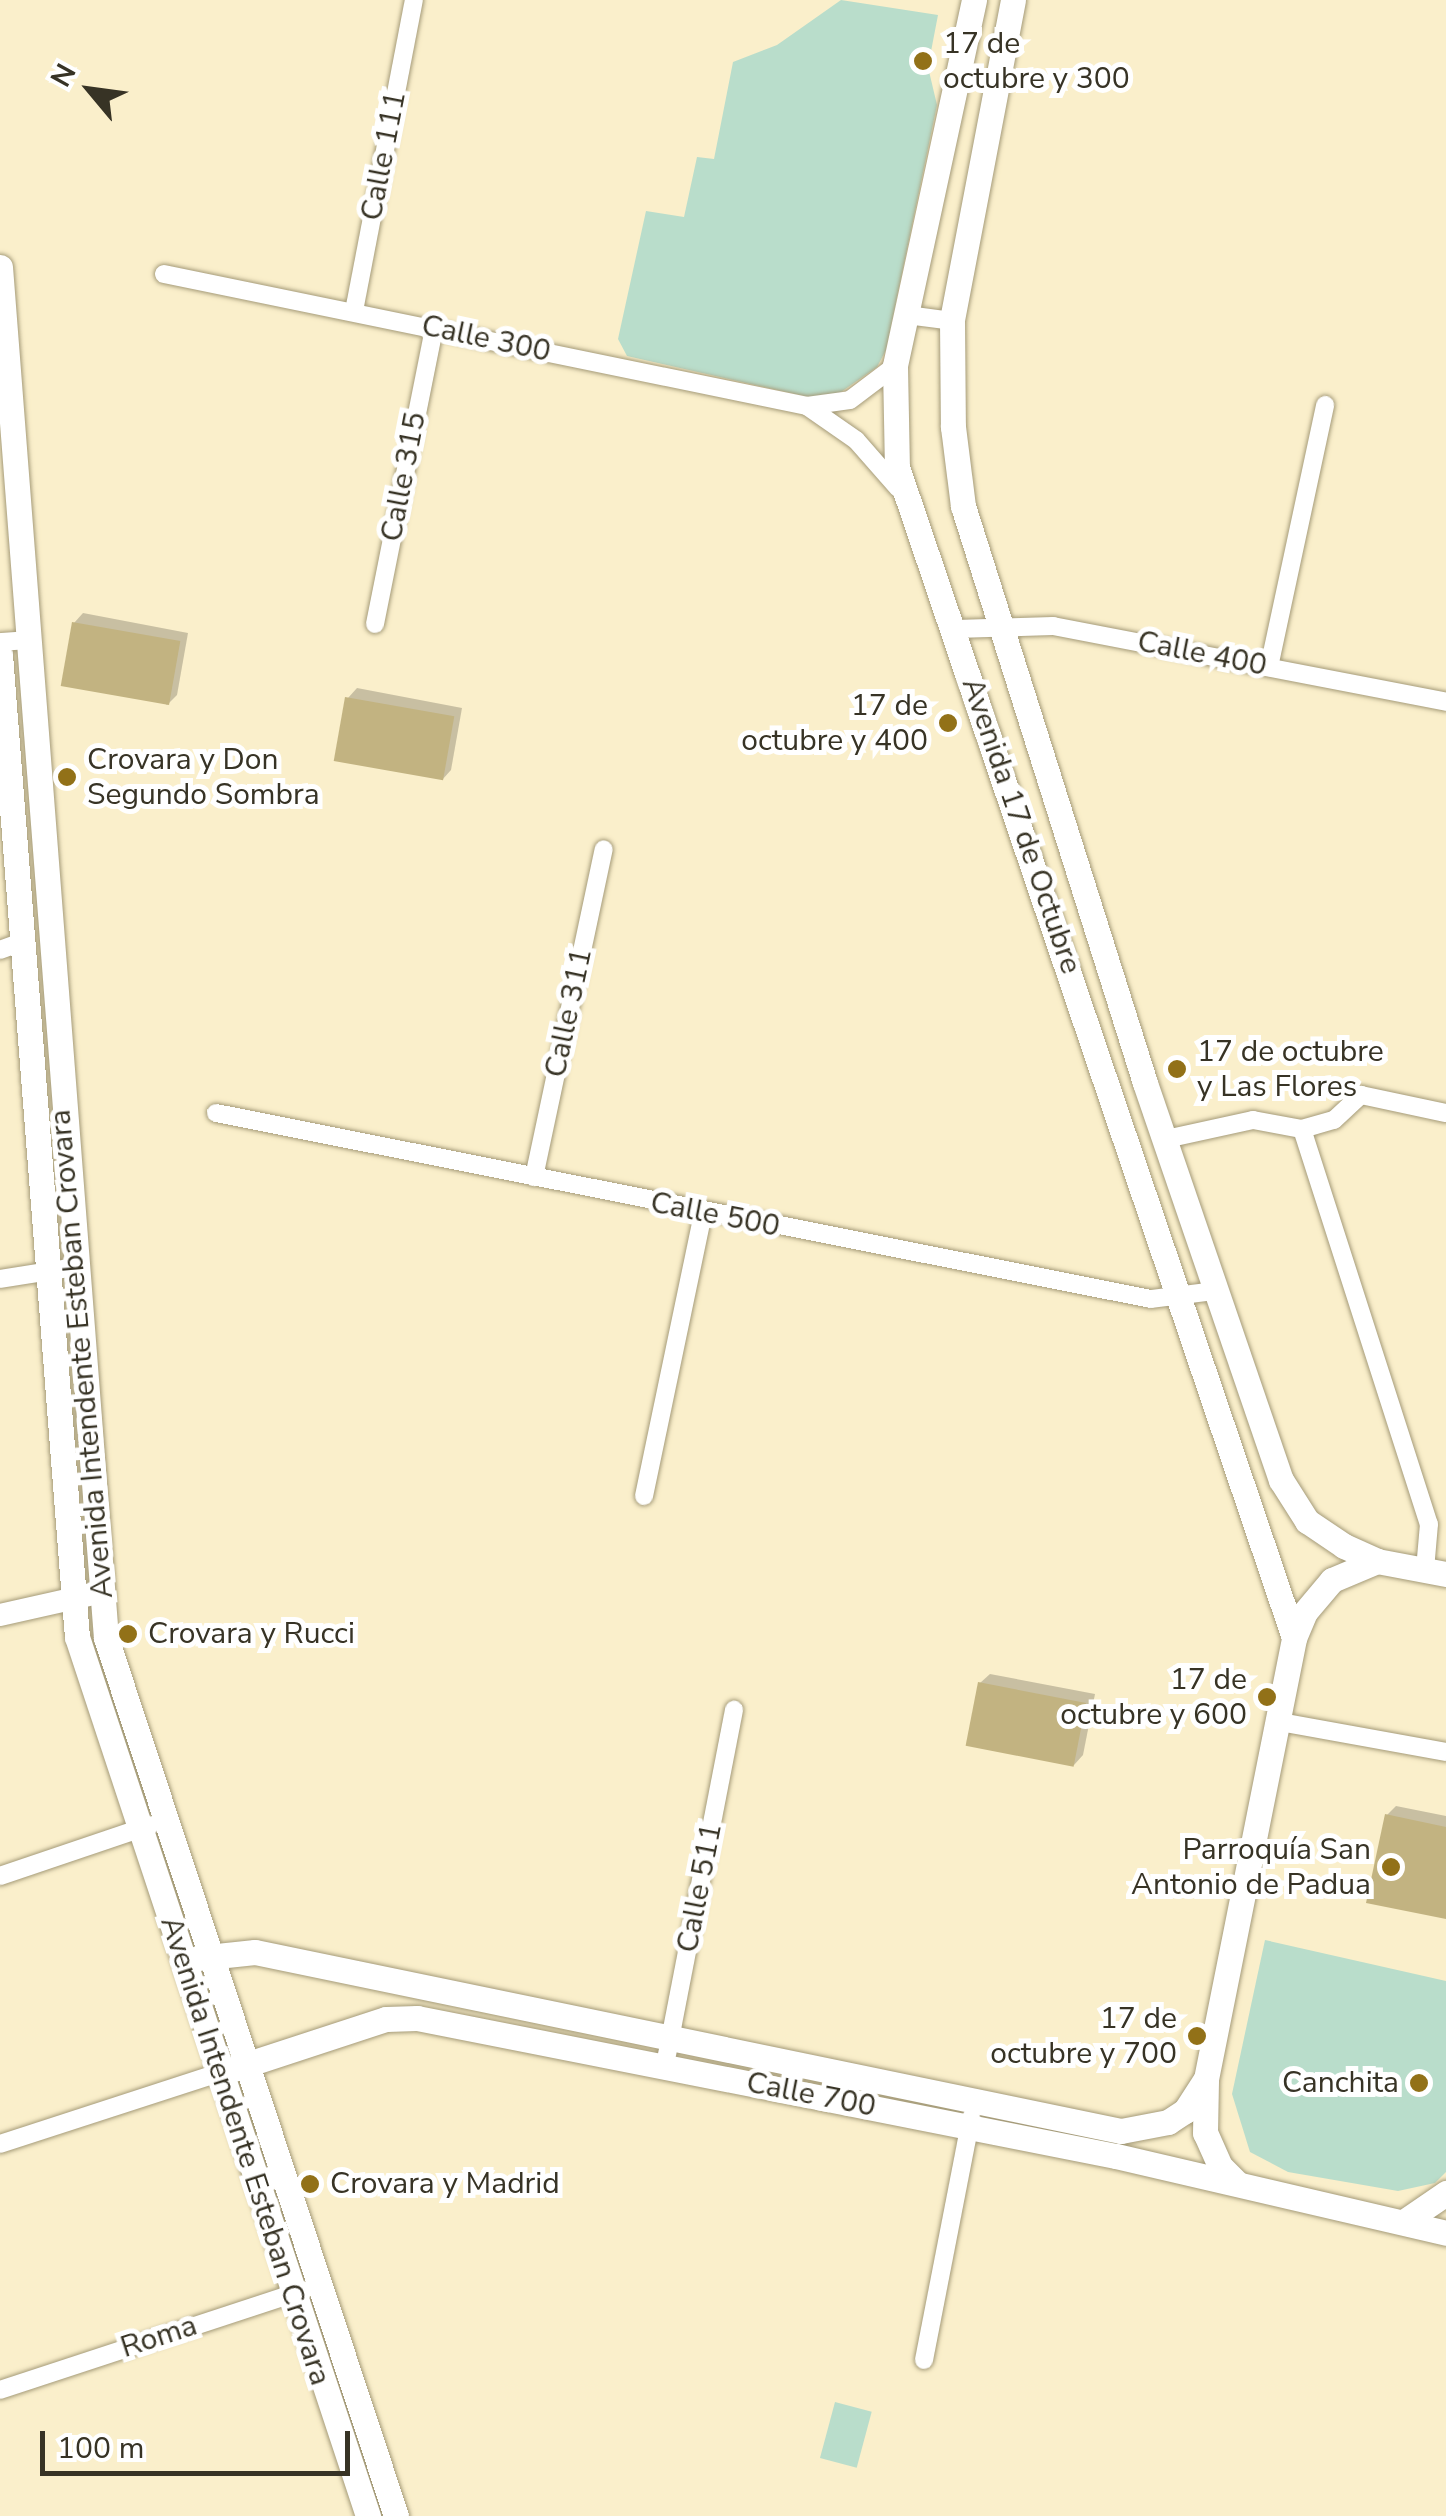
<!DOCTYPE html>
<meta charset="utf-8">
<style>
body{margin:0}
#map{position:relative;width:1446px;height:2516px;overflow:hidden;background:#faefcb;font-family:"Nunito Sans",sans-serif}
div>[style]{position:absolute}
.green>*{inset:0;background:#b9ddcb;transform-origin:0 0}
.shadow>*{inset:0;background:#0003}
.building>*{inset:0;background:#c2b381;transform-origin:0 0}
.roads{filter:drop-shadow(0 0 2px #a59b79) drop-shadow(0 0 2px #a59b79)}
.minor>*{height:18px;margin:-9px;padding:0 9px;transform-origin:9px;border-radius:9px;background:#fff}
.tertiary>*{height:22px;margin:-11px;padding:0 11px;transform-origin:11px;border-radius:11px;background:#fff}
.secondary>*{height:25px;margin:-12.5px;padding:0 12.5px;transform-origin:12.5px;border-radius:12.5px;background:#fff}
.dots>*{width:28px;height:28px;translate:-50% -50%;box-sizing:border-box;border:5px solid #fff;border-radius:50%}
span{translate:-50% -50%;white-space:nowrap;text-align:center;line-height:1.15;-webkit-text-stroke:10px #fff;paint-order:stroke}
.poi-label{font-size:30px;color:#373325}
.left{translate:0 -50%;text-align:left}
.right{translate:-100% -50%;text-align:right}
.street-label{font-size:30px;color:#373325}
.north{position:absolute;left:40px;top:40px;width:100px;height:100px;-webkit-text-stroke:8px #fff;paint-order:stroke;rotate:299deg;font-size:28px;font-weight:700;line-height:40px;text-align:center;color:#373325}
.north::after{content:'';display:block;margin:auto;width:35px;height:45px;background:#373325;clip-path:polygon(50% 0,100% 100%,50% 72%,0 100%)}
.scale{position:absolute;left:40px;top:2431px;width:310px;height:45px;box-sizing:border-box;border:5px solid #373325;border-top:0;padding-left:12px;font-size:30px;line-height:35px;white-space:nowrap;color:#373325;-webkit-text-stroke:8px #fff;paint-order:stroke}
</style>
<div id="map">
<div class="green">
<div style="clip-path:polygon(841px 0,938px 15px,928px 67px,937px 105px,886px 350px,877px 367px,838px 394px,813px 398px,627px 356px,618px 339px,646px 211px,684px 217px,697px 157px,714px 159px,733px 62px,777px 45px)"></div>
<div style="clip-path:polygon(1265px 1940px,1446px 1981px,1446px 2172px,1435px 2183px,1398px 2191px,1288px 2172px,1250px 2152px,1232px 2094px)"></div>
<div style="left:835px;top:2402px;width:38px;height:58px;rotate:15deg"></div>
</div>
<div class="shadow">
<div style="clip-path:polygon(83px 613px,188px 633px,177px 695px,167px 705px,74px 623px)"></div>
<div style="clip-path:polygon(357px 688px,462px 708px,451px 770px,442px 780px,348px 698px)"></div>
<div style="clip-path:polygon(990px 1674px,1095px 1694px,1083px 1755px,1074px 1765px,980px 1683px)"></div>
<div style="clip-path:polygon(1396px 1806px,1446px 1816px,1446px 1917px,1387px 1815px)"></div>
</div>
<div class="building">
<div style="left:72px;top:622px;width:110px;height:65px;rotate:10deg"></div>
<div style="left:345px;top:697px;width:111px;height:65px;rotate:10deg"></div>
<div style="left:978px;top:1682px;width:110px;height:65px;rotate:11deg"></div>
<div style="clip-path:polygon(1385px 1814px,1446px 1827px,1446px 1919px,1366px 1903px)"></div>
</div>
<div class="roads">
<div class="minor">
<div style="left:164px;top:274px;width:656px;rotate:11.6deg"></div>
<div style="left:807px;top:406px;width:43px;rotate:-7.9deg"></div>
<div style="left:850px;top:400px;width:56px;rotate:-37.1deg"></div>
<div style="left:354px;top:311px;width:317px;rotate:-79.1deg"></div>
<div style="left:907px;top:315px;width:45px;rotate:7.6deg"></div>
<div style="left:807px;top:406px;width:60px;rotate:34.8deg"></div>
<div style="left:856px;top:440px;width:64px;rotate:48.8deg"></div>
<div style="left:375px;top:624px;width:301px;rotate:-78.7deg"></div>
<div style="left:956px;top:629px;width:97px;rotate:-1.8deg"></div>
<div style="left:1053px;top:626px;width:400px;rotate:10.9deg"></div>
<div style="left:0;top:642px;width:28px;rotate:-4deg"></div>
<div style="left:1269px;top:667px;width:268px;rotate:-77.9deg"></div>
<div style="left:0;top:950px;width:23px;rotate:-20deg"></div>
<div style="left:216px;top:1113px;width:953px;rotate:11.25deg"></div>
<div style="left:1151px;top:1299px;width:64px;rotate:-7.2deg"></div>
<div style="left:1302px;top:1129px;width:33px;rotate:-16deg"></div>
<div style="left:1334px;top:1120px;width:37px;rotate:-43deg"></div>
<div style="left:1361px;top:1095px;width:87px;rotate:12deg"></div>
<div style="left:1166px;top:1139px;width:89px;rotate:-12.3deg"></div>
<div style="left:1253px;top:1120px;width:50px;rotate:10.4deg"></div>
<div style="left:1302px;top:1129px;width:415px;rotate:72.2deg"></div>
<div style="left:1429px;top:1524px;width:46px;rotate:95deg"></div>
<div style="left:534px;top:1177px;width:335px;rotate:-78deg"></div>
<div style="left:0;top:1279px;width:76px;rotate:-9.1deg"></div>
<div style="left:644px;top:1496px;width:288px;rotate:-78.2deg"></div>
<div style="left:1280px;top:1722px;width:169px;rotate:10.2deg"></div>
<div style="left:0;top:1876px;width:159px;rotate:-18.7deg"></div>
<div style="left:665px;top:2065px;width:362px;rotate:-79deg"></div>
<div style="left:0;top:2144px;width:230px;rotate:-18deg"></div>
<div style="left:924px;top:2360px;width:247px;rotate:-79deg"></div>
<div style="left:0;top:2390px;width:320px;rotate:-18.2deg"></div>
</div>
<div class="tertiary">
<div style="left:0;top:1615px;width:105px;rotate:-12.7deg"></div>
</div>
<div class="secondary">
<div style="left:974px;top:0;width:374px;rotate:102.2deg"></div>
<div style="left:895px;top:366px;width:101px;rotate:88.9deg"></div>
<div style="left:897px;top:467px;width:1236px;rotate:71.27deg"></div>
<div style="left:1013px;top:0;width:327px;rotate:100.8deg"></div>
<div style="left:952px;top:321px;width:106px;rotate:89.5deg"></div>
<div style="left:953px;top:427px;width:80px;rotate:82.8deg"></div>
<div style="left:963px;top:506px;width:605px;rotate:72.49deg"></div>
<div style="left:1145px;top:1083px;width:420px;rotate:71.1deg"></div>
<div style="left:1281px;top:1480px;width:49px;rotate:57.6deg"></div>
<div style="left:1307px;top:1521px;width:45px;rotate:34deg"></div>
<div style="left:1344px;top:1546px;width:36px;rotate:24deg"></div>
<div style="left:1377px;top:1561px;width:70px;rotate:10.7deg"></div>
<div style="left:0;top:267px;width:1375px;rotate:85.58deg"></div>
<div style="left:106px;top:1638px;width:925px;rotate:71.72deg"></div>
<div style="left:0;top:655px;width:985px;rotate:85.52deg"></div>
<div style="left:77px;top:1637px;width:926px;rotate:71.68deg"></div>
<div style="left:198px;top:1958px;width:57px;rotate:-6deg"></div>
<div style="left:255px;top:1952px;width:884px;rotate:11.68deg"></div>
<div style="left:1121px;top:2131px;width:48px;rotate:-10.8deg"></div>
<div style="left:1168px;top:2122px;width:20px;rotate:-33deg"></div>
<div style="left:1185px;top:2111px;width:38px;rotate:-57deg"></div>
<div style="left:233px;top:2069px;width:161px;rotate:-18.1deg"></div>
<div style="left:386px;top:2019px;width:31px;rotate:-2deg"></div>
<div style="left:417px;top:2018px;width:712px;rotate:11.17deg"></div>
<div style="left:1116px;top:2156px;width:339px;rotate:13.1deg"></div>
<div style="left:1236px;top:2182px;width:23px;rotate:-135deg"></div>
<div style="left:1220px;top:2166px;width:36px;rotate:-114deg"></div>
<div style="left:1205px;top:2133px;width:54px;rotate:-88.9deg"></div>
<div style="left:1206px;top:2079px;width:450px;rotate:-78.7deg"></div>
<div style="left:1294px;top:1638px;width:28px;rotate:-67deg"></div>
<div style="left:1305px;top:1612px;width:42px;rotate:-49.8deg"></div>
<div style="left:1332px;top:1580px;width:49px;rotate:-22.9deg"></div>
<div style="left:1405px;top:2221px;width:50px;rotate:-34.3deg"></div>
</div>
</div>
<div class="dots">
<div style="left:923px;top:61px;background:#927118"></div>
<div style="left:948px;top:723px;background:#927118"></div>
<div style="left:67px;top:777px;background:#927118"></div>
<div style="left:1177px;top:1069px;background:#927118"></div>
<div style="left:128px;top:1634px;background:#927118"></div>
<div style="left:1267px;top:1697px;background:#927118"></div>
<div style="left:1391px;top:1867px;background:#927118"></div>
<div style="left:1197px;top:2036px;background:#927118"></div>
<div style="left:1419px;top:2083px;background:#927118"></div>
<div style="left:310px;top:2184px;background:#927118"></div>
</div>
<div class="poi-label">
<span class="left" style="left:943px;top:61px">17 de<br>octubre y 300</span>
<span class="right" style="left:928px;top:723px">17 de<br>octubre y 400</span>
<span class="left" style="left:87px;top:777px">Crovara y Don<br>Segundo Sombra</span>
<span class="left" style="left:1197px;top:1069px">17 de octubre<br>y Las Flores</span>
<span class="left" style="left:148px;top:1634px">Crovara y Rucci</span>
<span class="right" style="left:1247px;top:1697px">17 de<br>octubre y 600</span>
<span class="right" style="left:1371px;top:1867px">Parroquía San<br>Antonio de Padua</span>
<span class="right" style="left:1177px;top:2036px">17 de<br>octubre y 700</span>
<span class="right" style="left:1399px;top:2083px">Canchita</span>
<span class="left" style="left:330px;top:2184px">Crovara y Madrid</span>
</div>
<div class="street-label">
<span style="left:384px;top:156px;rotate:-79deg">Calle 111</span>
<span style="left:486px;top:339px;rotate:12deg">Calle 300</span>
<span style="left:404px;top:477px;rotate:-79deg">Calle 315</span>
<span style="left:1202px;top:654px;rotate:11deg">Calle 400</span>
<span style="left:1021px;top:826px;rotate:71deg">Avenida 17 de Octubre</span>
<span style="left:569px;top:1013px;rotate:-78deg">Calle 311</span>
<span style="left:715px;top:1215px;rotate:11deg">Calle 500</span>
<span style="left:82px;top:1354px;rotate:-95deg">Avenida Intendente Esteban Crovara</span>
<span style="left:700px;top:1888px;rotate:-79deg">Calle 511</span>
<span style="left:811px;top:2095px;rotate:11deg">Calle 700</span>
<span style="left:245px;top:2151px;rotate:72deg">Avenida Intendente Esteban Crovara</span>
<span style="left:159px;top:2337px;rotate:-18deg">Roma</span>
</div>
<div class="north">N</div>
<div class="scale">100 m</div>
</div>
